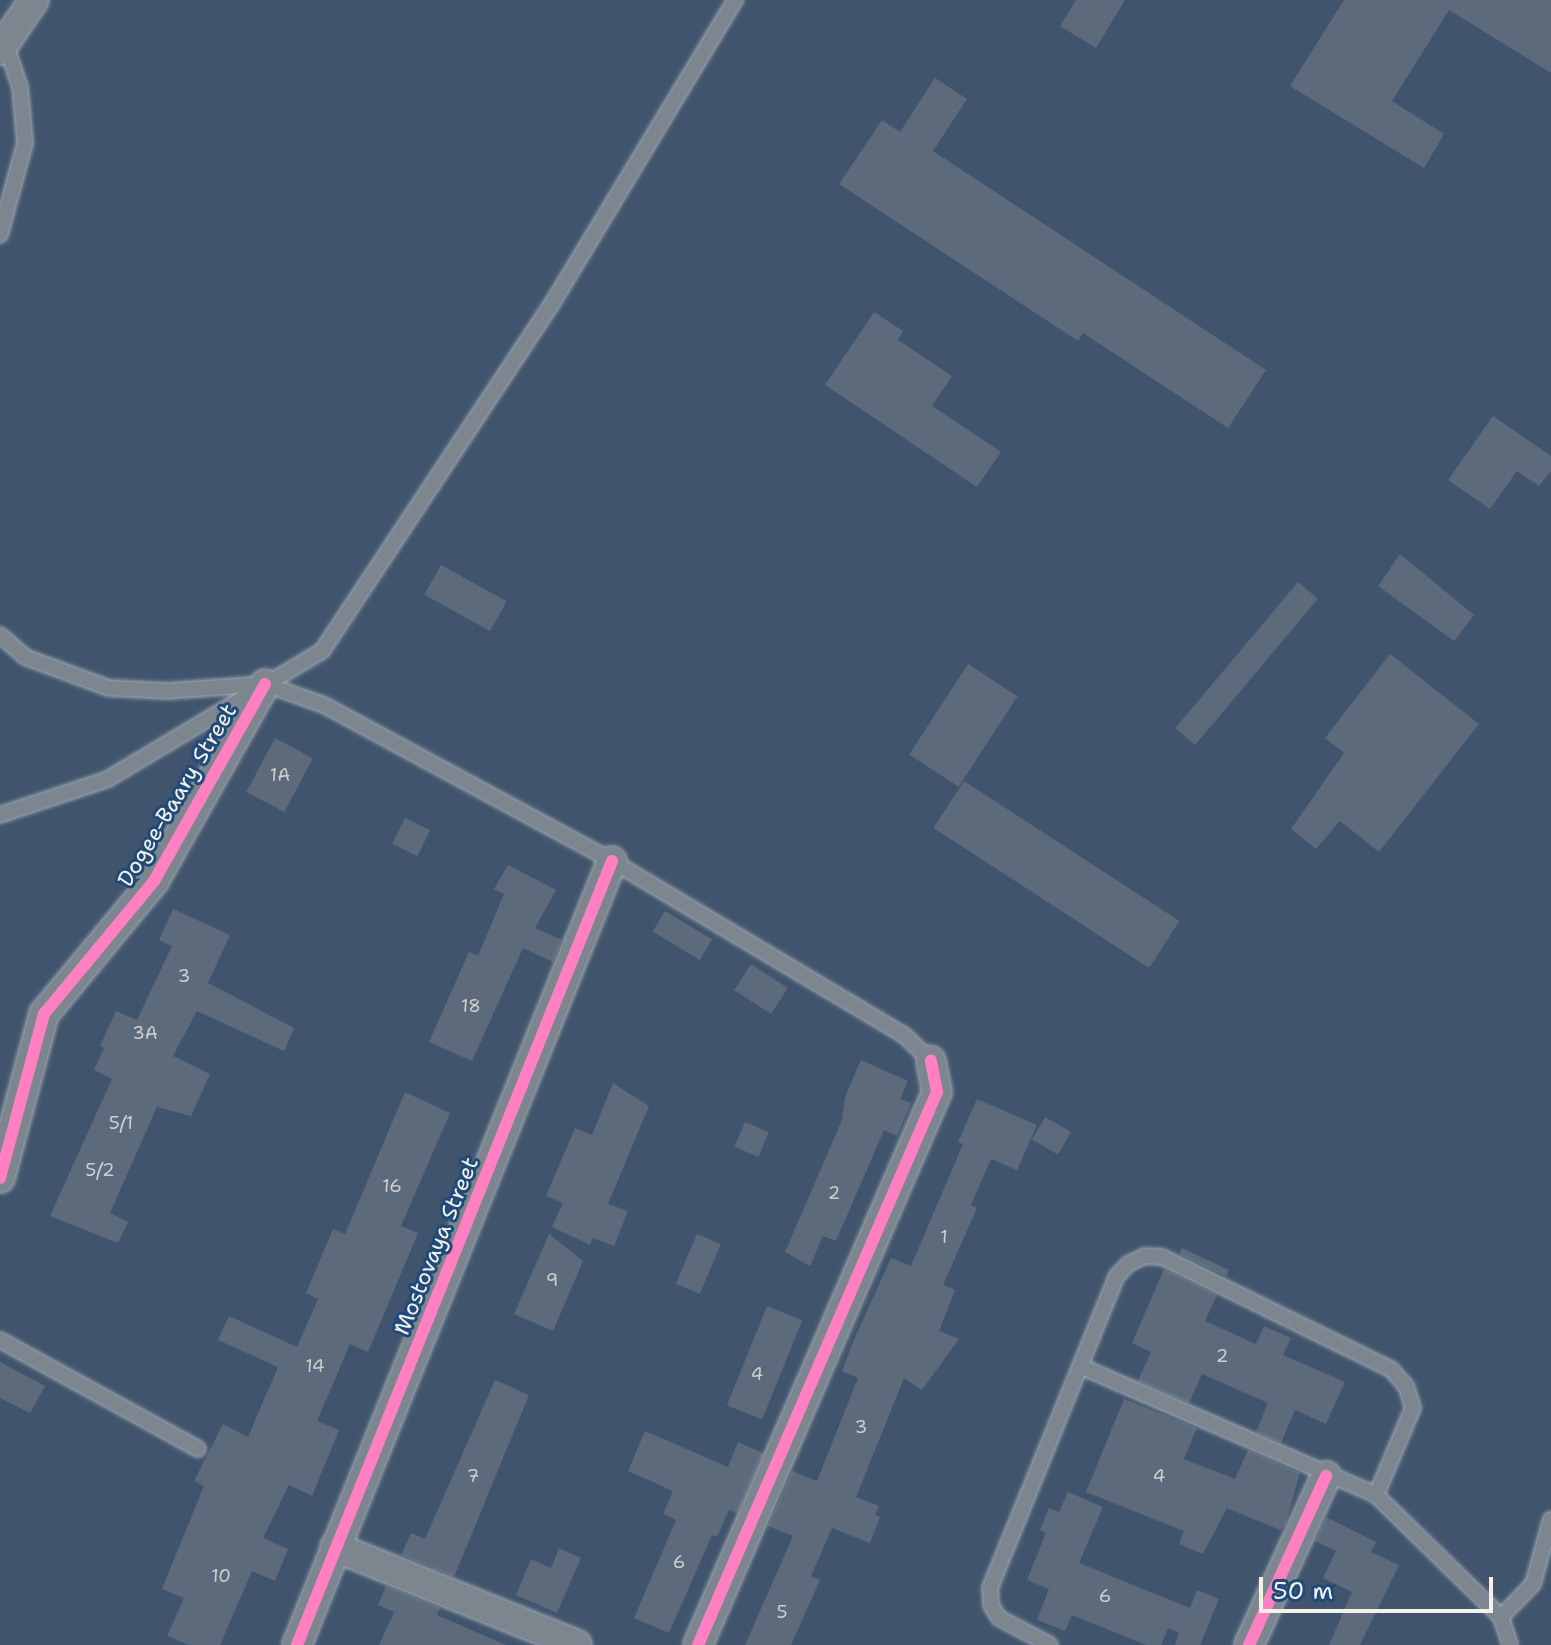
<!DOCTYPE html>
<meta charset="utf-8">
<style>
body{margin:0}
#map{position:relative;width:1551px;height:1645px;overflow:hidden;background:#40556d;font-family:"Shantell Sans",sans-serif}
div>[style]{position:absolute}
.building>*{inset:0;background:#5c6a7b;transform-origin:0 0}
.roads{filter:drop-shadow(0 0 2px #a1aab3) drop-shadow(0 0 2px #a1aab3)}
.lane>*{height:14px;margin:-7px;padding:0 7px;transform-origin:7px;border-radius:7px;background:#7d868f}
.street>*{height:28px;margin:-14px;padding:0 14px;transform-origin:14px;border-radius:14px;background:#7d868f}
.cycleway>*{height:12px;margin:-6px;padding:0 6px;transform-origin:6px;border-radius:6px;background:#ff80c0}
span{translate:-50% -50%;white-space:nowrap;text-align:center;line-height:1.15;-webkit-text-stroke:6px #1f4a7a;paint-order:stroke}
.number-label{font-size:18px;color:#cecfcd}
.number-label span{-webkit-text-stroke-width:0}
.street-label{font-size:22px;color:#f4f1e8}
.scale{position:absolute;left:1259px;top:1577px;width:234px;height:36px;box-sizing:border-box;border:4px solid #f4f1e8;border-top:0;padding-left:10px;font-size:24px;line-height:28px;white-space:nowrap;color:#f4f1e8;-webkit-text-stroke:6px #1f4a7a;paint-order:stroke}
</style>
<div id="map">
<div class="building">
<div style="clip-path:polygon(1076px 0,1125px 0,1096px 48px,1060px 26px)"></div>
<div style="clip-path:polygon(1344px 0,1551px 0,1551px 73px,1449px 10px,1392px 101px,1444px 134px,1424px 168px,1290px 86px)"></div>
<div style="clip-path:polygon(935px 78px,967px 99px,933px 151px,1266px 370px,1228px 428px,1083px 333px,1078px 341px,839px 184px,882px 120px,900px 132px)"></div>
<div style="clip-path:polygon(874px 312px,903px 331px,898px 340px,952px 376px,932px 406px,1001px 452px,977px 487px,825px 385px)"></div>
<div style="clip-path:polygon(1493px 416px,1551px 456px,1551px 471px,1539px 486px,1517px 471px,1490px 509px,1448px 480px)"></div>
<div style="clip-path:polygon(1400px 554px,1474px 615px,1454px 641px,1378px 586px)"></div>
<div style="left:441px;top:565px;width:75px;height:34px;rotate:29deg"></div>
<div style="left:1298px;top:582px;width:26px;height:191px;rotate:40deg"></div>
<div style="clip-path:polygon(1390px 654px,1479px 724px,1379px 852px,1340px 821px,1316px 849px,1291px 829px,1344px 753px,1325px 738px)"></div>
<div style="left:968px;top:664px;width:59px;height:108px;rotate:33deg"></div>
<div style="left:275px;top:738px;width:43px;height:61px;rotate:28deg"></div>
<div style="left:964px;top:781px;width:257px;height:56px;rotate:33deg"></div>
<div style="left:405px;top:818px;width:28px;height:29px;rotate:26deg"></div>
<div style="clip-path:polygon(508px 865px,556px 890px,535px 928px,562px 940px,553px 962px,523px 948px,472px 1061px,429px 1042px,469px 952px,478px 956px,504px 894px,494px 889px)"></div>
<div style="clip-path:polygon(173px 909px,230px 935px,208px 983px,294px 1028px,284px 1051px,197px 1011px,173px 1056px,210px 1074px,191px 1116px,157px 1107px,110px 1213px,128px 1222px,118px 1243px,50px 1216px,112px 1079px,94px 1070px,104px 1048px,100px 1046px,116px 1011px,137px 1020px,172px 946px,159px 940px)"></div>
<div style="left:665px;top:911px;width:55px;height:24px;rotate:31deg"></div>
<div style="left:751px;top:964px;width:44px;height:31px;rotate:33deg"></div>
<div style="clip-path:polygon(861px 1060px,908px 1081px,900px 1099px,911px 1103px,897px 1136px,884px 1130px,836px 1241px,823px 1236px,810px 1266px,785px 1252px,842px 1120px,845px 1097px)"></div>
<div style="clip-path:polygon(613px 1083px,649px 1106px,608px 1204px,628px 1211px,614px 1246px,593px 1238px,590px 1245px,552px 1227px,563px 1203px,546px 1196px,575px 1128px,592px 1135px)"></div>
<div style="clip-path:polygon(405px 1092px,450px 1113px,401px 1226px,418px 1233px,368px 1352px,350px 1344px,317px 1421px,339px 1430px,312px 1496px,289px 1485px,263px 1538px,288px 1549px,275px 1581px,252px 1571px,220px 1645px,189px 1645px,167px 1636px,184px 1598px,162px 1589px,204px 1486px,194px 1481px,223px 1424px,248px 1437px,278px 1367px,218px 1340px,229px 1316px,297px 1347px,318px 1299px,306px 1293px,333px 1229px,345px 1234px)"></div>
<div style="clip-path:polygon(977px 1099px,1037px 1125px,1017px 1170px,991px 1159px,971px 1205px,977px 1208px,943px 1285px,955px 1290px,939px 1331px,959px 1339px,922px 1390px,904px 1378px,856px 1497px,879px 1506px,875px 1515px,880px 1517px,870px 1543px,832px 1528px,811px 1576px,820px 1580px,791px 1645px,745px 1645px,793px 1536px,768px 1526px,792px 1471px,817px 1481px,858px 1378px,842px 1371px,853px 1342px,891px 1258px,911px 1266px,963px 1144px,958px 1142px)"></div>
<div style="left:1045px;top:1117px;width:30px;height:26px;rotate:30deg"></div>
<div style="left:745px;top:1122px;width:26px;height:27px;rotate:23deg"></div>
<div style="clip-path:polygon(549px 1234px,583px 1261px,553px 1331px,514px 1314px)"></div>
<div style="left:697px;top:1234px;width:26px;height:54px;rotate:23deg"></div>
<div style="left:1182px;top:1248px;width:52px;height:7px;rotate:25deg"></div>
<div style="clip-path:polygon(1164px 1269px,1217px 1295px,1205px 1321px,1256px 1344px,1264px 1326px,1291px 1338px,1283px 1355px,1345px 1382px,1326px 1424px,1295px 1410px,1281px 1443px,1256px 1432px,1268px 1403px,1202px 1374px,1189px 1403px,1138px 1381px,1151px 1352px,1132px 1343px)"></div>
<div style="left:767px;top:1306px;width:38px;height:107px;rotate:22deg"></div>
<div style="clip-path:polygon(0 1362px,45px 1386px,30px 1413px,0 1398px)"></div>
<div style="clip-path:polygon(495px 1380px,529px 1395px,454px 1577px,401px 1555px,411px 1533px,425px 1539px)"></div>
<div style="clip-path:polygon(1124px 1399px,1197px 1428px,1184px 1459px,1235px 1479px,1248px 1450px,1300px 1473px,1285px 1526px,1280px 1530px,1227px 1508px,1203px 1554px,1179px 1544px,1184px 1531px,1086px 1492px)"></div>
<div style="clip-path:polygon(645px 1431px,728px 1467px,738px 1442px,763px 1453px,737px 1513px,729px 1510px,717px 1537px,712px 1535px,669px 1633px,634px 1618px,676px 1520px,663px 1514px,673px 1491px,628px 1471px)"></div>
<div style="clip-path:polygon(1068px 1492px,1103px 1507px,1079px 1563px,1190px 1608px,1197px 1590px,1219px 1599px,1200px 1645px,1175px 1645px,1179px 1633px,1168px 1628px,1161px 1645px,1146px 1645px,1072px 1615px,1065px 1631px,1037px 1620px,1049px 1589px,1027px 1580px,1046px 1533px,1040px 1530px,1049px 1508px,1059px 1512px)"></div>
<div style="clip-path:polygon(1326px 1517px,1376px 1542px,1371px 1552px,1399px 1565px,1360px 1645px,1329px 1645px,1352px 1592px,1323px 1578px,1336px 1551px,1315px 1541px)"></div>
<div style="clip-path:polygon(559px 1548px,581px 1558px,557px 1613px,516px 1595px,531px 1559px,551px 1568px)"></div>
<div style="clip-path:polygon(386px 1586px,440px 1608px,437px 1615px,506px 1645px,379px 1645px,394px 1612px,378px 1605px)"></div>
</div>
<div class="roads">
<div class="lane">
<div style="left:0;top:235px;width:95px;rotate:-74.8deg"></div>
<div style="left:25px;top:143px;width:56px;rotate:-95.1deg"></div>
<div style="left:20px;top:87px;width:46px;rotate:-108.8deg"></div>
<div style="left:0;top:635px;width:33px;rotate:41deg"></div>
<div style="left:25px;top:657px;width:90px;rotate:20.3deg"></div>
<div style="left:109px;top:688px;width:58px;rotate:3deg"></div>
<div style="left:167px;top:691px;width:98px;rotate:-4.1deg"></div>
<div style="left:265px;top:684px;width:63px;rotate:19.6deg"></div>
<div style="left:324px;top:705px;width:328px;rotate:28.4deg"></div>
<div style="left:612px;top:861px;width:340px;rotate:30.8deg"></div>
<div style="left:904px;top:1035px;width:37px;rotate:44deg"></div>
<div style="left:0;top:815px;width:114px;rotate:-18.4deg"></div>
<div style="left:108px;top:779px;width:249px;rotate:-30.9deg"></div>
<div style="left:322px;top:651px;width:419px;rotate:-56.5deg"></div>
<div style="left:553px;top:302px;width:353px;rotate:-58.9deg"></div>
<div style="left:0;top:1340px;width:226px;rotate:28.8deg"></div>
<div style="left:1080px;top:1366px;width:323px;rotate:23.5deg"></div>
<div style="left:1376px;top:1495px;width:175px;rotate:44.3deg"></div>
<div style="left:1501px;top:1617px;width:29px;rotate:72deg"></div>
<div style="left:1501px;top:1617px;width:46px;rotate:-45.9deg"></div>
<div style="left:1533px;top:1584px;width:67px;rotate:-74.5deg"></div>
<div style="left:1050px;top:1645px;width:58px;rotate:-152.1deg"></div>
<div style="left:999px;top:1618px;width:15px;rotate:-122deg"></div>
<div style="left:991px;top:1605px;width:17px;rotate:-93deg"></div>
<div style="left:990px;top:1588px;width:337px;rotate:-67.9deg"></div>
<div style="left:1117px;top:1276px;width:16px;rotate:-47deg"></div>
<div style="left:1128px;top:1264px;width:19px;rotate:-25deg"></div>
<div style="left:1145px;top:1256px;width:17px;rotate:3deg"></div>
<div style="left:1162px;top:1257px;width:255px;rotate:26.1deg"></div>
<div style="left:1391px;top:1369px;width:23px;rotate:49deg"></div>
<div style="left:1406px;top:1386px;width:23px;rotate:72deg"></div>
<div style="left:1413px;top:1408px;width:95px;rotate:113deg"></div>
</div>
<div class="street">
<div style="left:0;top:50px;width:60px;rotate:-55.8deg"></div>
<div style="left:0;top:1178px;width:170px;rotate:-75deg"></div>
<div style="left:44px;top:1014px;width:173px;rotate:-50.4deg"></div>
<div style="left:154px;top:881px;width:226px;rotate:-60.6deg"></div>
<div style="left:335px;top:1547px;width:261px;rotate:22deg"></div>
<div style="left:297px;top:1645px;width:845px;rotate:-68.11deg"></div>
<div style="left:698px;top:1645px;width:602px;rotate:-66.63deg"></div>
<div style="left:937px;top:1092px;width:32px;rotate:-101deg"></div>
<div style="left:1249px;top:1645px;width:186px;rotate:-65.5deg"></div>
</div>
</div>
<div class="cycleway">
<div style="left:0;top:1178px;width:170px;rotate:-75deg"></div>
<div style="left:44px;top:1014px;width:173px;rotate:-50.4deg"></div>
<div style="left:154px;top:881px;width:226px;rotate:-60.6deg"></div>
<div style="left:297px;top:1645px;width:845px;rotate:-68.11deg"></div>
<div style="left:698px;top:1645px;width:602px;rotate:-66.63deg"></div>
<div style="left:937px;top:1092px;width:32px;rotate:-101deg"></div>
<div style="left:1249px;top:1645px;width:186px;rotate:-65.5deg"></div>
</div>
<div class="number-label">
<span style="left:280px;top:775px">1А</span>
<span style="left:184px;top:976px">3</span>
<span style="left:471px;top:1006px">18</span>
<span style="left:145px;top:1033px">3А</span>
<span style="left:121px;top:1123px">5/1</span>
<span style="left:100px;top:1170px">5/2</span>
<span style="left:392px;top:1186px">16</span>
<span style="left:834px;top:1193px">2</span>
<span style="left:944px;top:1237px">1</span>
<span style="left:552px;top:1280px">9</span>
<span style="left:1222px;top:1356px">2</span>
<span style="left:315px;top:1366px">14</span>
<span style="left:757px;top:1374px">4</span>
<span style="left:861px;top:1427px">3</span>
<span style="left:473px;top:1476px">7</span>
<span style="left:1159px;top:1476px">4</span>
<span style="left:679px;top:1562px">6</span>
<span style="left:221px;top:1576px">10</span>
<span style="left:1105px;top:1596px">6</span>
<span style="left:782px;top:1612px">5</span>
</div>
<div class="street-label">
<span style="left:177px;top:795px;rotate:-59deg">Dogee-Baary Street</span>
<span style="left:436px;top:1246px;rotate:-68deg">Mostovaya Street</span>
</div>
<div class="scale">50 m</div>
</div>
